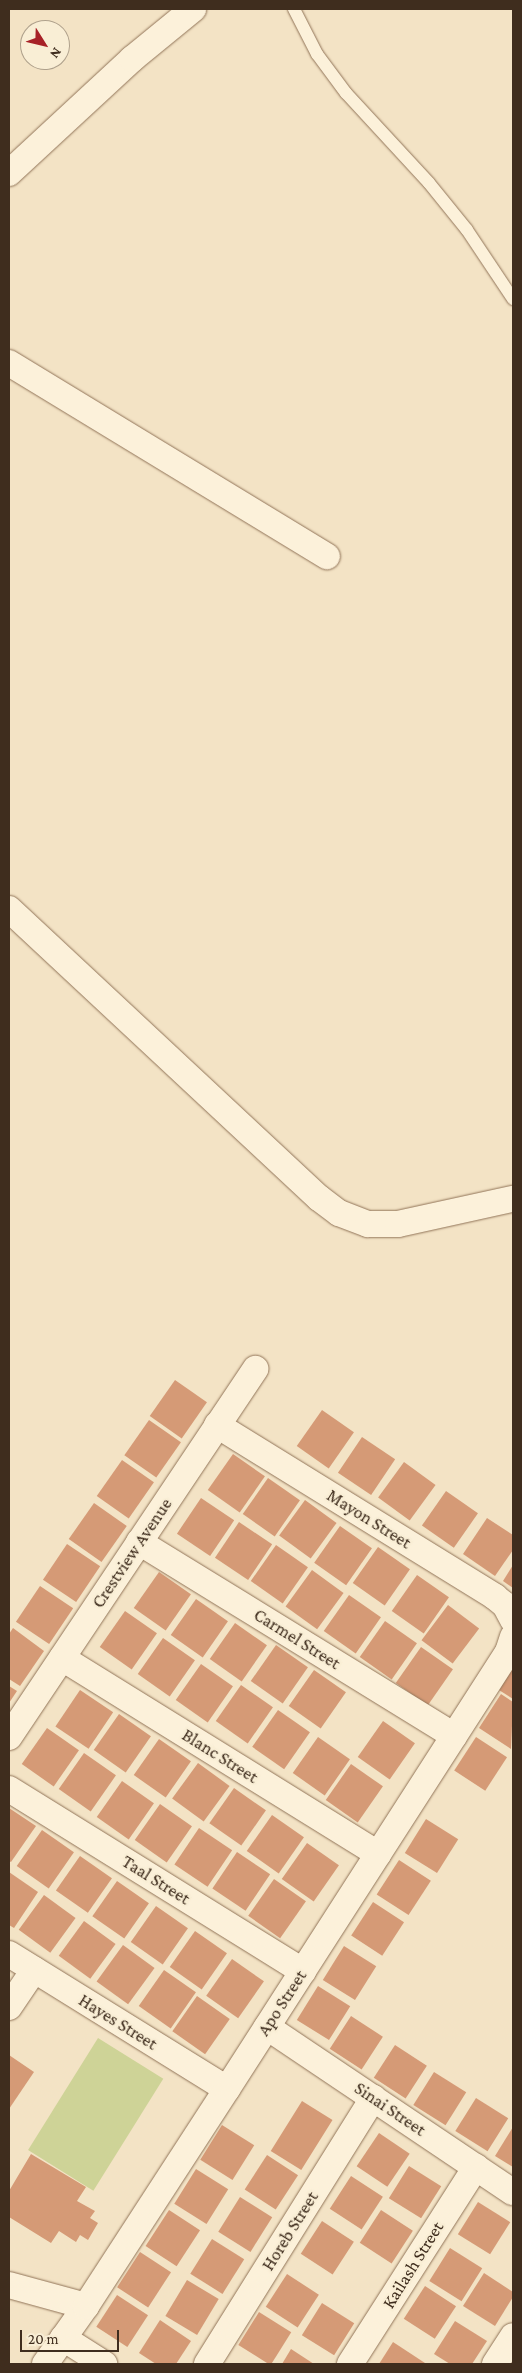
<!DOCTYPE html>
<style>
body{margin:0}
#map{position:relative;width:522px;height:2373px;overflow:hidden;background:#f3e3c5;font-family:"Crimson Pro",serif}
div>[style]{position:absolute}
.green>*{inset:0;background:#ced397;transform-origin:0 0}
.building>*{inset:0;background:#d59a76;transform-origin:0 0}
.roads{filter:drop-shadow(0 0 1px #917458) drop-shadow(0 0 1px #917458)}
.lane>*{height:12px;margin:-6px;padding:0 6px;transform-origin:6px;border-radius:6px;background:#fcf1da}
.street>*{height:26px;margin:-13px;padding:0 13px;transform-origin:13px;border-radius:13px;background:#fcf1da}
span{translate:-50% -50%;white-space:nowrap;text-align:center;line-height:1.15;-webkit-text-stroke:4.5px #f9eed5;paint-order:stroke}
.street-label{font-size:18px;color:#3f2d1e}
.frame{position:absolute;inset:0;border:10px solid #3f2d1e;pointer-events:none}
.north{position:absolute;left:20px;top:20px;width:50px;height:50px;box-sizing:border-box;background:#f9eed5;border:1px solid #afa18c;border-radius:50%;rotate:126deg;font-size:14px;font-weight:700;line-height:20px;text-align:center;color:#3f2d1e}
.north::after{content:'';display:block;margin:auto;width:18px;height:22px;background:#a72127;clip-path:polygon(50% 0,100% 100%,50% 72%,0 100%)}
.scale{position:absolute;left:20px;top:2330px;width:99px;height:22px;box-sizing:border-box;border:2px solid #3f2d1e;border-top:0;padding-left:6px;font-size:15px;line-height:18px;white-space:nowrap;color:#3f2d1e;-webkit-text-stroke:4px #f9eed5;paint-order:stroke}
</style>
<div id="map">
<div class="green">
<div style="left:98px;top:2038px;width:77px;height:132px;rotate:32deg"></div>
</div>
<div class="building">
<div style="left:175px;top:1380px;width:39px;height:44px;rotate:35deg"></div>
<div style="left:322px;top:1410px;width:39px;height:44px;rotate:35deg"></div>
<div style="left:149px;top:1420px;width:39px;height:43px;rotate:35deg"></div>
<div style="left:362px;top:1437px;width:40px;height:43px;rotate:34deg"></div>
<div style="left:233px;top:1454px;width:39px;height:44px;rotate:35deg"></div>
<div style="left:122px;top:1460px;width:39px;height:44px;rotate:35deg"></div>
<div style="left:404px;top:1462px;width:39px;height:44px;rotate:36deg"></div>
<div style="left:268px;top:1478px;width:39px;height:44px;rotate:35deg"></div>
<div style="left:446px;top:1491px;width:39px;height:42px;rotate:35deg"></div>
<div style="left:201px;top:1498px;width:40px;height:43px;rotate:34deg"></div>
<div style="left:305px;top:1500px;width:39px;height:44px;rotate:36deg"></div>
<div style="left:94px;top:1503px;width:40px;height:44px;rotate:35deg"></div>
<div style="clip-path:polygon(487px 1518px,513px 1535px,513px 1550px,495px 1576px,463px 1554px)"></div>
<div style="left:239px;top:1522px;width:40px;height:43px;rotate:34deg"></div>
<div style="left:340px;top:1526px;width:39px;height:45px;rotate:35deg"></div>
<div style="left:67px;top:1544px;width:40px;height:43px;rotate:34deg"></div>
<div style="left:276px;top:1545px;width:39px;height:44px;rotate:35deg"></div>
<div style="left:378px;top:1547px;width:39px;height:44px;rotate:35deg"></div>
<div style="clip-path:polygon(513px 1565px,513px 1588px,503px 1581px)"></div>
<div style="left:312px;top:1570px;width:39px;height:45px;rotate:36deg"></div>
<div style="left:159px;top:1572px;width:39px;height:44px;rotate:35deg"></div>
<div style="left:417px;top:1575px;width:39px;height:44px;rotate:35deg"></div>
<div style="left:40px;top:1586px;width:40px;height:43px;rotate:34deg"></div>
<div style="left:349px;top:1595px;width:39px;height:44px;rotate:35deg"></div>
<div style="left:196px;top:1599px;width:39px;height:44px;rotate:35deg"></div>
<div style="left:448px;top:1605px;width:39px;height:44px;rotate:37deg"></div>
<div style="left:125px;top:1611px;width:39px;height:44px;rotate:35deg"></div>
<div style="left:385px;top:1621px;width:39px;height:44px;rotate:35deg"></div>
<div style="left:235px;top:1623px;width:39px;height:44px;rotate:35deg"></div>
<div style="clip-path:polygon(13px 1628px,44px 1651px,20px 1686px,9px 1679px,9px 1634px)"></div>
<div style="left:163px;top:1638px;width:39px;height:44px;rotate:35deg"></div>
<div style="left:276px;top:1645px;width:39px;height:44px;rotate:35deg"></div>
<div style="left:421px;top:1647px;width:39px;height:44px;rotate:35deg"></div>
<div style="left:201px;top:1664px;width:39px;height:44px;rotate:35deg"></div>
<div style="clip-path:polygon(513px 1668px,513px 1699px,499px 1690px)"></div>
<div style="left:314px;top:1670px;width:39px;height:44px;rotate:35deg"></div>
<div style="left:241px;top:1685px;width:39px;height:44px;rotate:35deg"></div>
<div style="clip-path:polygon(9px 1686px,17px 1691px,9px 1703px)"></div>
<div style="left:80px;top:1690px;width:40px;height:44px;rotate:34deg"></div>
<div style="clip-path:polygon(501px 1694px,513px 1702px,511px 1749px,479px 1728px)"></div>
<div style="left:278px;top:1710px;width:39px;height:45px;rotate:35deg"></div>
<div style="left:119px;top:1714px;width:39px;height:44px;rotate:35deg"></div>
<div style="left:383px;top:1721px;width:39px;height:44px;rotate:35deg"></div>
<div style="left:47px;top:1728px;width:39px;height:44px;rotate:35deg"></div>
<div style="left:318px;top:1737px;width:39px;height:44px;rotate:35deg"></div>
<div style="left:476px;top:1737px;width:37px;height:40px;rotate:33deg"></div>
<div style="left:159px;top:1739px;width:39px;height:44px;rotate:35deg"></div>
<div style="left:84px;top:1753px;width:39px;height:44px;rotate:35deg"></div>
<div style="left:198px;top:1763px;width:39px;height:44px;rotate:36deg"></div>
<div style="left:351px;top:1764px;width:39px;height:44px;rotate:35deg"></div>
<div style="left:122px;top:1781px;width:39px;height:44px;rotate:35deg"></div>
<div style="left:234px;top:1788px;width:39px;height:43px;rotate:35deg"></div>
<div style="left:160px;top:1804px;width:39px;height:44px;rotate:35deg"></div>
<div style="clip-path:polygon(9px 1808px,36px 1826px,11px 1862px,9px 1861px)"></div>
<div style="left:272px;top:1815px;width:39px;height:44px;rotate:35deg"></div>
<div style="left:426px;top:1819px;width:38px;height:40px;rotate:32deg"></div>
<div style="left:199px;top:1828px;width:40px;height:44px;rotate:34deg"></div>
<div style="left:42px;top:1830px;width:39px;height:44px;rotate:35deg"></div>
<div style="left:307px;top:1843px;width:39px;height:44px;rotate:35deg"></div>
<div style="left:237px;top:1852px;width:40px;height:44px;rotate:34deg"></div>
<div style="left:80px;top:1856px;width:39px;height:42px;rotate:35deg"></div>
<div style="left:399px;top:1860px;width:38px;height:41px;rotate:33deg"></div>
<div style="clip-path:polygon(9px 1872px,38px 1892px,14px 1928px,9px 1925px)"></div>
<div style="left:274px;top:1879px;width:39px;height:45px;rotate:35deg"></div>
<div style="left:117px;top:1881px;width:39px;height:43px;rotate:35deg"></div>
<div style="left:44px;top:1895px;width:39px;height:43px;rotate:36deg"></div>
<div style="left:373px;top:1902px;width:37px;height:40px;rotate:33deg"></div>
<div style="left:156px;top:1906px;width:39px;height:44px;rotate:35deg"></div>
<div style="left:84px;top:1921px;width:39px;height:43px;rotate:36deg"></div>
<div style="left:195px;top:1931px;width:39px;height:44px;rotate:35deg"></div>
<div style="left:123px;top:1945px;width:39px;height:45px;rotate:36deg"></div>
<div style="left:344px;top:1946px;width:38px;height:40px;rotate:32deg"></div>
<div style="left:232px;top:1959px;width:39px;height:45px;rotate:35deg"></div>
<div style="left:164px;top:1970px;width:39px;height:44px;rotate:35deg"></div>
<div style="left:318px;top:1986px;width:38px;height:40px;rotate:32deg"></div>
<div style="left:197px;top:1996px;width:40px;height:43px;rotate:35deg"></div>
<div style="left:351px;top:2016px;width:38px;height:39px;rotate:33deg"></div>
<div style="left:395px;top:2045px;width:38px;height:39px;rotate:33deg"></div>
<div style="clip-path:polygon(9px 2055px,34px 2072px,9px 2109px)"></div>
<div style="left:434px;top:2072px;width:38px;height:39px;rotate:32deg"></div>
<div style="left:476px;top:2098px;width:38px;height:39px;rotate:32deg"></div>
<div style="left:302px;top:2101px;width:36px;height:59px;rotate:32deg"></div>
<div style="left:222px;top:2125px;width:38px;height:41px;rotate:32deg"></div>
<div style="clip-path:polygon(513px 2127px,513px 2167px,495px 2156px)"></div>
<div style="left:379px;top:2133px;width:37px;height:40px;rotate:34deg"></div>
<div style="clip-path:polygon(31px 2154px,86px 2187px,77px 2201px,95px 2211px,90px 2218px,98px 2223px,88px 2240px,80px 2235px,76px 2242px,59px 2231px,51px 2243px,9px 2217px,9px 2191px)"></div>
<div style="left:267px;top:2155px;width:37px;height:41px;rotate:33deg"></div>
<div style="left:409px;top:2166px;width:38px;height:38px;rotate:32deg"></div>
<div style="left:196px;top:2169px;width:38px;height:41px;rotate:32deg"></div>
<div style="left:351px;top:2176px;width:38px;height:39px;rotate:33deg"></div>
<div style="left:240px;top:2197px;width:38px;height:41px;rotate:32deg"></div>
<div style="left:478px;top:2202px;width:38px;height:38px;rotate:32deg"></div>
<div style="left:169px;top:2210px;width:37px;height:43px;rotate:33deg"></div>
<div style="left:381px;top:2210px;width:38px;height:39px;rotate:33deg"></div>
<div style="left:322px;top:2221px;width:38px;height:39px;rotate:33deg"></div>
<div style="left:212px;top:2239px;width:38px;height:41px;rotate:32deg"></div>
<div style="left:450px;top:2248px;width:38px;height:39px;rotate:32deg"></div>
<div style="left:140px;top:2252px;width:37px;height:42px;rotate:33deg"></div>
<div style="clip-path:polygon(484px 2273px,513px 2292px,513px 2297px,495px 2326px,463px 2306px)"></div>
<div style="left:287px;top:2274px;width:38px;height:39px;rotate:33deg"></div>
<div style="left:187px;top:2280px;width:37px;height:42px;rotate:31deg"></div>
<div style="left:425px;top:2286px;width:37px;height:39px;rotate:33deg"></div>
<div style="left:117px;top:2295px;width:37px;height:38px;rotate:33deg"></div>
<div style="left:322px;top:2303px;width:38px;height:38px;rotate:32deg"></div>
<div style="left:259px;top:2312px;width:38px;height:39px;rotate:32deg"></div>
<div style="clip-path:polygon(160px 2320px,191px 2341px,176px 2364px,156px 2364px,139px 2353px)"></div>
<div style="clip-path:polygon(455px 2321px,487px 2341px,472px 2364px,450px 2364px,434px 2354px)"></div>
<div style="clip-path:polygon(393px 2342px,425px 2363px,424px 2364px,379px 2364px)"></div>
<div style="clip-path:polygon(291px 2349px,314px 2364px,282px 2364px)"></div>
</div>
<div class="roads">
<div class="lane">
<div style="left:294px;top:9px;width:51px;rotate:62.9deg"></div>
<div style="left:317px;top:54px;width:49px;rotate:53.4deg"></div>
<div style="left:346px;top:93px;width:122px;rotate:47.3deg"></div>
<div style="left:429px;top:183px;width:60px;rotate:51deg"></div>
<div style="left:467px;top:230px;width:83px;rotate:56.3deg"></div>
</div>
<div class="street">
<div style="left:9px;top:173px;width:168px;rotate:-42.8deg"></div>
<div style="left:132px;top:59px;width:79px;rotate:-39.3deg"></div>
<div style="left:9px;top:363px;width:372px;rotate:31.3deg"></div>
<div style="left:9px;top:909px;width:424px;rotate:43deg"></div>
<div style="left:319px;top:1198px;width:25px;rotate:37deg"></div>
<div style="left:339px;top:1213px;width:31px;rotate:21deg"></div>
<div style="left:368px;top:1224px;width:30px"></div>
<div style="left:398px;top:1224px;width:117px;rotate:-12.4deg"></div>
<div style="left:217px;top:1425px;width:327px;rotate:31.7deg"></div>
<div style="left:495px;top:1597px;width:13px;rotate:39deg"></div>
<div style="left:505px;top:1605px;width:17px;rotate:62deg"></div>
<div style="left:139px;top:1542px;width:370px;rotate:31.6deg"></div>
<div style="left:62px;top:1658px;width:372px;rotate:31.8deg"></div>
<div style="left:9px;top:1737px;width:443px;rotate:-56.2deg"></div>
<div style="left:9px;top:1789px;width:346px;rotate:31.8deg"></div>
<div style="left:9px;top:1954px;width:256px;rotate:31.8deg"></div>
<div style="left:9px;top:2007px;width:45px;rotate:-56deg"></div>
<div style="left:267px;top:2027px;width:296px;rotate:33.9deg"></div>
<div style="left:9px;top:2285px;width:80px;rotate:15.3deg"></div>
<div style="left:63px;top:2338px;width:49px;rotate:32.4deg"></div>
<div style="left:45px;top:2364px;width:71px;rotate:-54.7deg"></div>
<div style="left:86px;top:2306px;width:259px;rotate:-57deg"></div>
<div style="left:227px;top:2089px;width:520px;rotate:-57.26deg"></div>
<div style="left:508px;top:1652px;width:16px;rotate:-72deg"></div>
<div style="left:207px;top:2364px;width:314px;rotate:-58deg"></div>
<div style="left:350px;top:2364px;width:234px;rotate:-57.4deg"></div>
<div style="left:495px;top:2364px;width:33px;rotate:-57deg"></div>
</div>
</div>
<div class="street-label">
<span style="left:369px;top:1519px;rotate:32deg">Mayon Street</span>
<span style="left:132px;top:1553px;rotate:-56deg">Crestview Avenue</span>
<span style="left:297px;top:1639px;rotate:32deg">Carmel Street</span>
<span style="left:220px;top:1756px;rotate:32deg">Blanc Street</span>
<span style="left:156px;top:1880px;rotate:32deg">Taal Street</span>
<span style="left:282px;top:2003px;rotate:-57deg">Apo Street</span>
<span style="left:118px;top:2022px;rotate:32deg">Hayes Street</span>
<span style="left:390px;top:2109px;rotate:34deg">Sinai Street</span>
<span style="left:290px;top:2231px;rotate:-58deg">Horeb Street</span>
<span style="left:413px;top:2265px;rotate:-58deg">Kailash Street</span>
</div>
<div class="frame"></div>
<div class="north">N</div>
<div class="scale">20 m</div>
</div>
